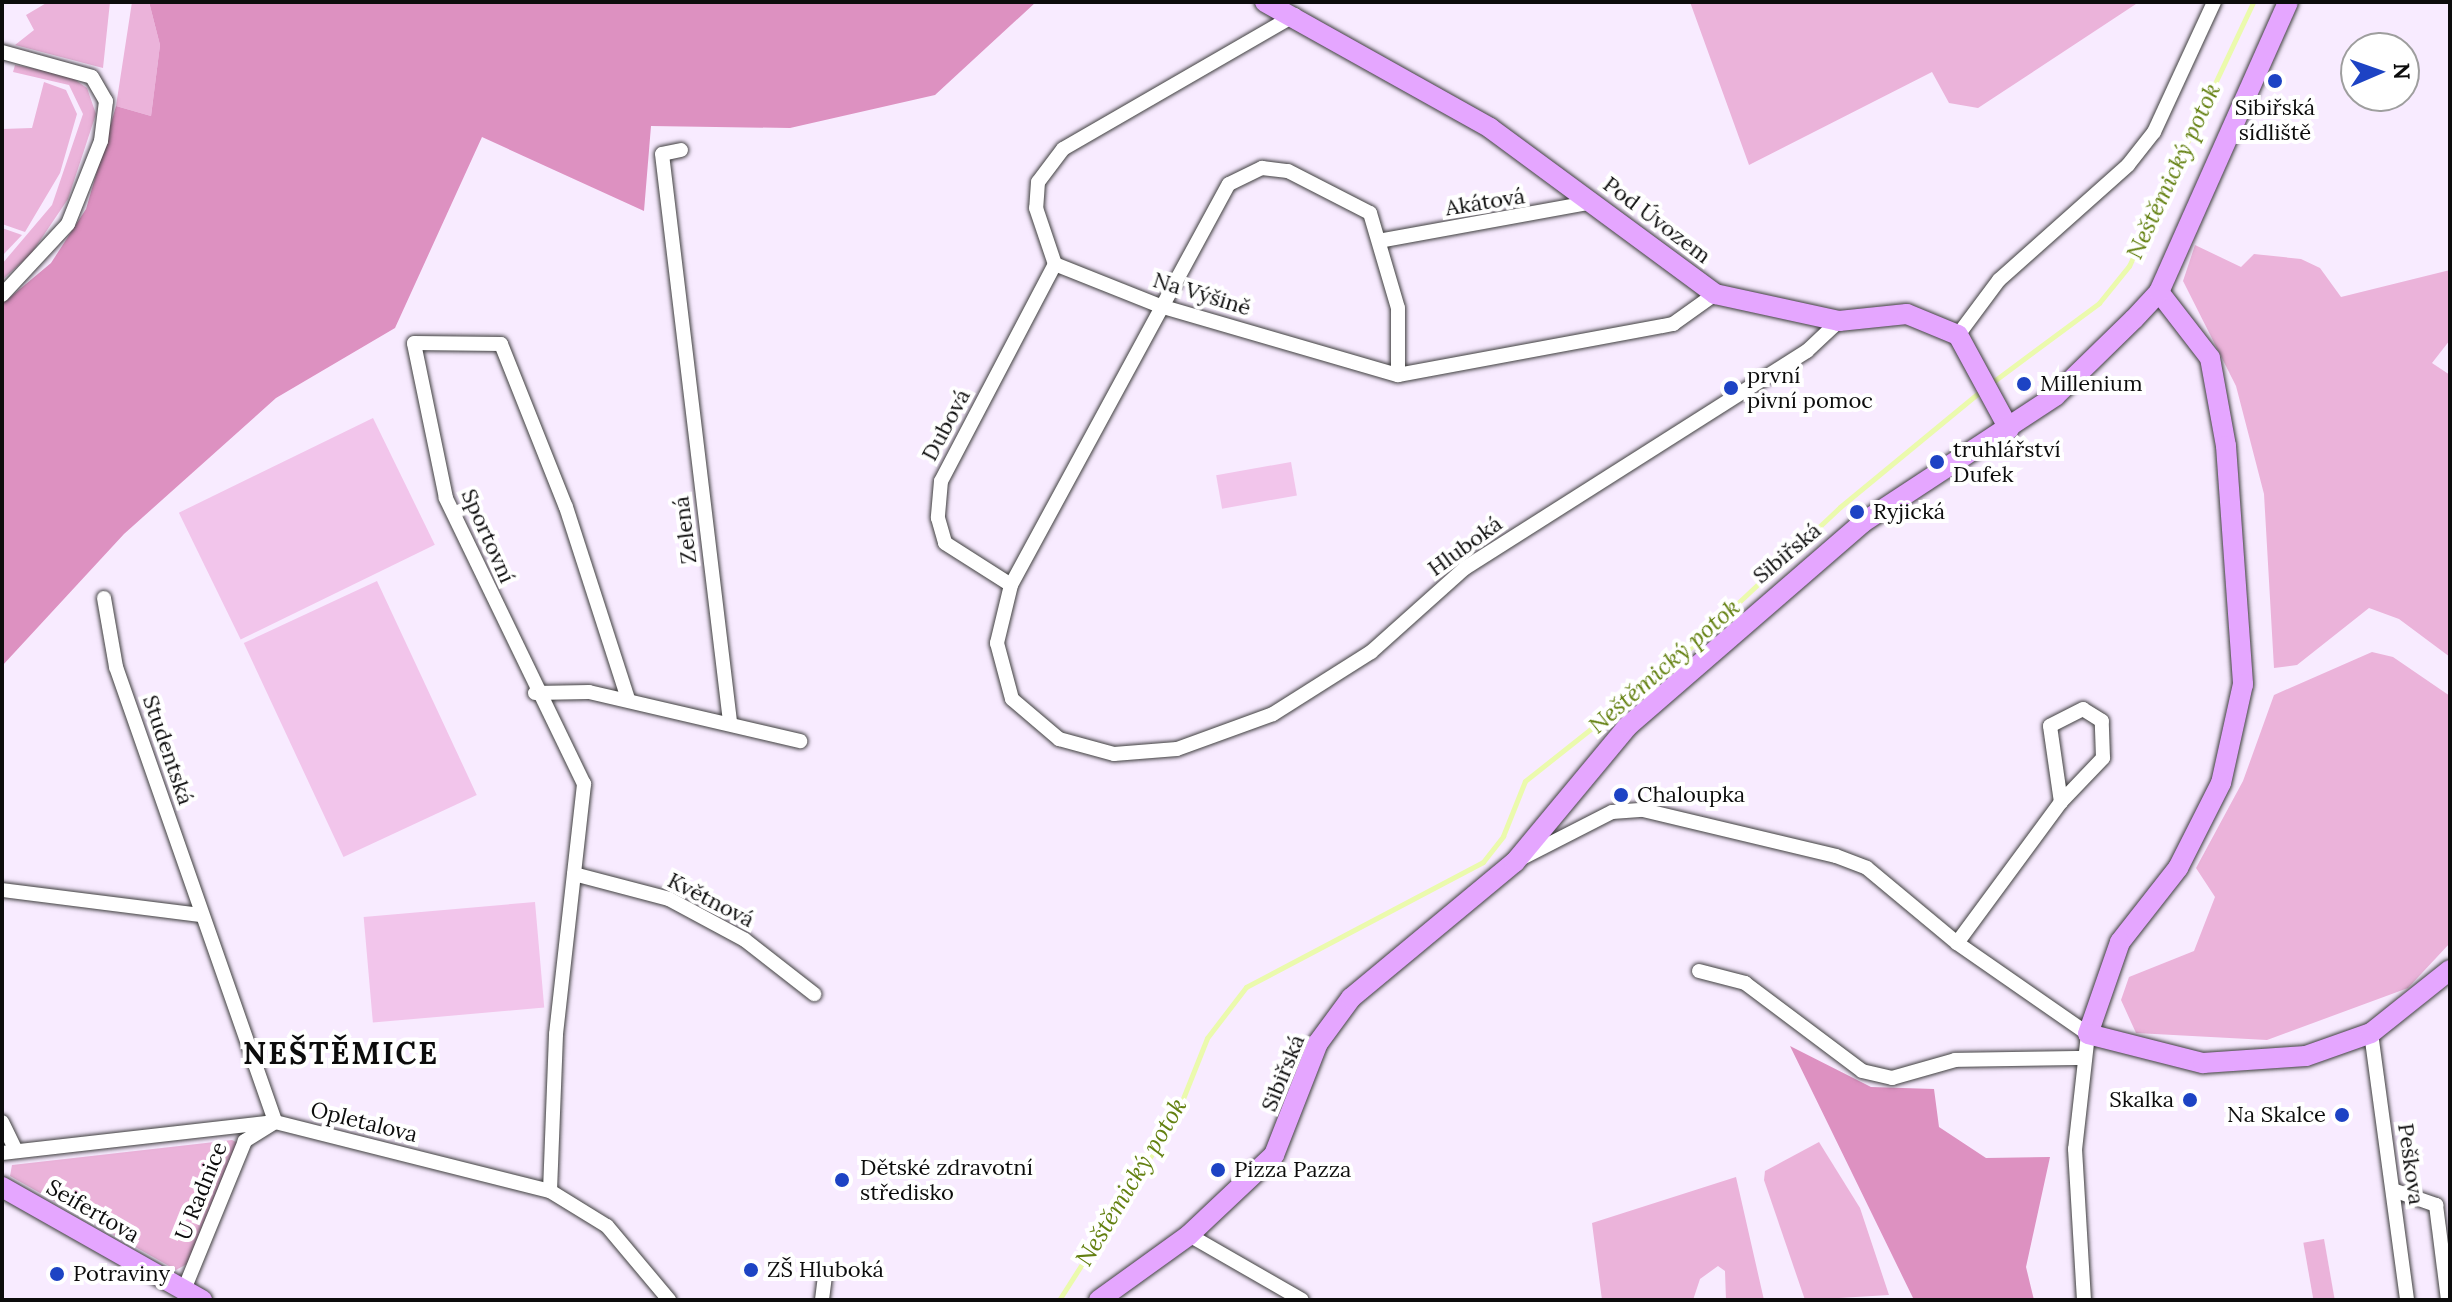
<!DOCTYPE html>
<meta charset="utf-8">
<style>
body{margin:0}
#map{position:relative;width:2452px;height:1302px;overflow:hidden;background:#f8ebff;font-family:Lora,serif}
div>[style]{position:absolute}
.green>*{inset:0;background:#ebb3da;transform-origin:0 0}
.forest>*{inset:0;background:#dd91c1}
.pitch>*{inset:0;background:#f2c5eb;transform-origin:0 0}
.stream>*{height:5px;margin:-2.5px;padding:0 2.5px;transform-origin:2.5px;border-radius:2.5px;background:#ebfaad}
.roads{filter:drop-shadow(0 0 2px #3f3f3f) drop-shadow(0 0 2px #3f3f3f)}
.street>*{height:14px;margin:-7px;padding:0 7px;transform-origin:7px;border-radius:7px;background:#fff}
.secondary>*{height:20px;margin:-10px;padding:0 10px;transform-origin:10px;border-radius:10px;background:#e5a6ff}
.dots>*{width:22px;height:22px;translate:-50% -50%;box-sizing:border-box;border:4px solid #fff;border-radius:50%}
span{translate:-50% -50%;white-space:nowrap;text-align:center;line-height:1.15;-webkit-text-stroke:8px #fff;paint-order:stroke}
.poi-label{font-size:22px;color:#0c0c0c}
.left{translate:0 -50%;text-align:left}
.right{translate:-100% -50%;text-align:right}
.street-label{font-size:22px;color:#0c0c0c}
.water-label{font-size:24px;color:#638010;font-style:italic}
.district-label{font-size:30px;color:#0c0c0c;font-weight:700;letter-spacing:2px}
.frame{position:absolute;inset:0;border:4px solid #0c0c0c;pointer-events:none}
.north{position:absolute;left:2340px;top:32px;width:80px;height:80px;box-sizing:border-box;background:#fff;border:2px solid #9e9e9e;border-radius:50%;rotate:88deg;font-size:22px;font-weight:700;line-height:32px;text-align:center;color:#0c0c0c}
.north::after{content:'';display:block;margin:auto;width:28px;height:36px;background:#1d43c4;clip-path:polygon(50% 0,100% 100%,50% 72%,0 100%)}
</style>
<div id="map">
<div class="green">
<div style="clip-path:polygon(48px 2px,110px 2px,103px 68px,15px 45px,34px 30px,26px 15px)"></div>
<div style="clip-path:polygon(132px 2px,149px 2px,160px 45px,151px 116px,116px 106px)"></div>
<div style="clip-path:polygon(1690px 2px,2139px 2px,1978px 108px,1949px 103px,1932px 72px,1749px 165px)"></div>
<div style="clip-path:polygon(15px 65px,68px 75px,87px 88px,96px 114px,68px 199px,31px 254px,2px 280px,2px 264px,52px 205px,83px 114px,69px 85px,13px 72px)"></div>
<div style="clip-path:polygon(44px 82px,66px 90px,77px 114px,60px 173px,25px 232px,2px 224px,2px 129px,32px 128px)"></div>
<div style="clip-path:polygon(2px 228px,22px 235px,2px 256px)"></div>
<div style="clip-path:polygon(2195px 245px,2241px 267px,2254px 254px,2301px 259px,2320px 268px,2341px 297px,2450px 270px,2450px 340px,2432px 363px,2450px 375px,2450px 657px,2399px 619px,2369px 608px,2297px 665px,2274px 668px,2264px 494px,2236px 386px,2183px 281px)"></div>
<div style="clip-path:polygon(2372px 652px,2393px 657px,2450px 696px,2450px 943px,2408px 988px,2267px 1040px,2136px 1033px,2121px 1000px,2129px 977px,2194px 951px,2215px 897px,2196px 868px,2243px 781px,2274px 695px)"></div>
<div style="clip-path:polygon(232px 1140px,238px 1143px,187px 1264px,176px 1270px,10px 1176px,12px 1165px)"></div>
<div style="clip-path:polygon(1819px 1142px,1860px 1208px,1889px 1295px,1805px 1300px,1764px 1180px,1765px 1171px)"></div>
<div style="clip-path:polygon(1736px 1177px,1764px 1300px,1726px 1300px,1725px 1271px,1718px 1266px,1700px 1279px,1693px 1300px,1602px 1300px,1592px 1223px)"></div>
<div style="left:2324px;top:1239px;width:60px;height:21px;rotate:80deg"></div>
</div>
<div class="forest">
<div style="clip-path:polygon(149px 2px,1036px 2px,935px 95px,790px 128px,651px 126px,644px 211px,482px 137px,395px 328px,276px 398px,124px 534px,2px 666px,2px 304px,51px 263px,86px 209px,116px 106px,151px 116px,160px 45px)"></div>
<div style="clip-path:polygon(1790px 1046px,1871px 1087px,1934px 1089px,1939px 1127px,1986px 1158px,2050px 1157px,2026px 1267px,2034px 1300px,1914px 1300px)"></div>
</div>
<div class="pitch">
<div style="left:373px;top:418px;width:141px;height:216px;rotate:64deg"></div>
<div style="left:1291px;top:462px;width:34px;height:76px;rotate:80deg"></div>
<div style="left:377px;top:581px;width:236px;height:147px;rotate:65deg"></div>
<div style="left:535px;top:902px;width:106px;height:172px;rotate:85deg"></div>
</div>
<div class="stream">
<div style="left:1990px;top:384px;width:136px;rotate:-36.6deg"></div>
<div style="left:2099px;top:303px;width:48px;rotate:-51deg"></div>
<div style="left:2129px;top:266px;width:292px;rotate:-64.8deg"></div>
<div style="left:1059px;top:1300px;width:218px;rotate:-57.5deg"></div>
<div style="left:1176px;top:1116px;width:84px;rotate:-68.3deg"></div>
<div style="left:1207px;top:1038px;width:64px;rotate:-52.6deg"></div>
<div style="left:1246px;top:987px;width:268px;rotate:-27.8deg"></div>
<div style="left:1483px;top:862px;width:33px;rotate:-52deg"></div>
<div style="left:1503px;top:836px;width:59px;rotate:-68.2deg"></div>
<div style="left:1525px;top:781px;width:190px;rotate:-38.4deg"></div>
<div style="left:1674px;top:663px;width:228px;rotate:-43.2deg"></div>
<div style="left:1840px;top:507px;width:184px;rotate:-39.5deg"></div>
</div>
<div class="roads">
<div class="street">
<div style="left:1295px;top:15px;width:268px;rotate:150deg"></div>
<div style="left:1063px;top:149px;width:41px;rotate:127.1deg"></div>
<div style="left:1038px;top:182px;width:26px;rotate:94deg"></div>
<div style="left:1036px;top:208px;width:59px;rotate:71.3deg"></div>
<div style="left:1055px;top:264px;width:113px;rotate:21.8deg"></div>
<div style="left:1160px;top:306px;width:248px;rotate:16.2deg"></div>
<div style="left:1398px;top:375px;width:280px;rotate:-10.5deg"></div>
<div style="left:1673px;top:324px;width:52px;rotate:-35.5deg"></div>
<div style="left:2px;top:52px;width:93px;rotate:15.5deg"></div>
<div style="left:92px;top:77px;width:28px;rotate:60deg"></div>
<div style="left:106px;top:101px;width:40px;rotate:97.1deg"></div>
<div style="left:101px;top:141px;width:89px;rotate:111.7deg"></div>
<div style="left:68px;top:224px;width:97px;rotate:132.9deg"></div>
<div style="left:681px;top:150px;width:19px;rotate:168deg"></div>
<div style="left:662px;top:154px;width:572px;rotate:83.17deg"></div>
<div style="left:1384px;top:240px;width:212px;rotate:-10.3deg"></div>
<div style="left:1055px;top:264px;width:245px;rotate:117.7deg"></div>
<div style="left:941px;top:481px;width:37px;rotate:95deg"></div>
<div style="left:938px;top:518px;width:26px;rotate:74deg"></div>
<div style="left:945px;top:543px;width:78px;rotate:32.5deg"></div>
<div style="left:1011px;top:585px;width:60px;rotate:103.6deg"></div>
<div style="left:997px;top:643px;width:58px;rotate:75deg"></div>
<div style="left:1012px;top:699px;width:62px;rotate:40.4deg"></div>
<div style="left:1059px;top:739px;width:57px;rotate:15.3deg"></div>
<div style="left:1114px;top:754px;width:63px;rotate:-4.5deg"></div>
<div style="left:1177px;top:749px;width:102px;rotate:-20deg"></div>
<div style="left:1273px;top:714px;width:116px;rotate:-32.3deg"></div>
<div style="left:1371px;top:652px;width:126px;rotate:-41.8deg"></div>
<div style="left:1465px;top:568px;width:405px;rotate:-32.4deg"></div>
<div style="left:1807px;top:351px;width:44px;rotate:-43.2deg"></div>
<div style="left:1958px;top:335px;width:69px;rotate:-53.3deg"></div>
<div style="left:1999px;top:280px;width:173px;rotate:-41.7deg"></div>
<div style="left:2128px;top:165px;width:42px;rotate:-51.8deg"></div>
<div style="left:2154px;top:132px;width:143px;rotate:-65.2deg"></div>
<div style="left:1011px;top:585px;width:456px;rotate:-61.5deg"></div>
<div style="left:1229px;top:184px;width:37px;rotate:-26deg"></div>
<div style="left:1262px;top:168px;width:26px;rotate:7deg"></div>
<div style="left:1288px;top:171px;width:92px;rotate:27.1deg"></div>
<div style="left:1370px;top:213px;width:99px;rotate:73.6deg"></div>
<div style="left:1398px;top:308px;width:67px;rotate:90deg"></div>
<div style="left:104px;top:598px;width:70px;rotate:80.1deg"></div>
<div style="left:116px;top:667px;width:482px;rotate:70.7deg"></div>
<div style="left:275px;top:1122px;width:36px;rotate:148deg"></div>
<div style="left:245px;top:1141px;width:161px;rotate:112.3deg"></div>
<div style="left:535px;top:693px;width:54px;rotate:-1.1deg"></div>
<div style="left:589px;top:692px;width:217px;rotate:13.1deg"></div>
<div style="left:1522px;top:858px;width:101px;rotate:-27.1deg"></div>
<div style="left:1612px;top:812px;width:31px;rotate:-4deg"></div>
<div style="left:1643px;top:810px;width:198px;rotate:13.4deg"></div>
<div style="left:1836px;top:856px;width:33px;rotate:21deg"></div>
<div style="left:1867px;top:868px;width:117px;rotate:39.8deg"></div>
<div style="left:1957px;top:943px;width:160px;rotate:34.8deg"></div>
<div style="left:2088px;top:1034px;width:116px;rotate:96.4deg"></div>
<div style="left:2075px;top:1149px;width:151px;rotate:86.6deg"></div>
<div style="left:574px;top:874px;width:98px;rotate:14.7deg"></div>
<div style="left:669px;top:899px;width:86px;rotate:28.3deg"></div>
<div style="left:745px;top:940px;width:88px;rotate:38deg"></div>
<div style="left:2px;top:890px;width:201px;rotate:7.2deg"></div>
<div style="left:1957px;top:943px;width:175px;rotate:-53.6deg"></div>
<div style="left:2061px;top:802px;width:61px;rotate:-46.3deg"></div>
<div style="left:2103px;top:758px;width:37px;rotate:-92deg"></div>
<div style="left:2102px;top:721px;width:22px;rotate:-148deg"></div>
<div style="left:2083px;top:709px;width:37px;rotate:153deg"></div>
<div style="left:2050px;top:726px;width:77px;rotate:81.8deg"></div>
<div style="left:1699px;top:971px;width:48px;rotate:14.6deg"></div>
<div style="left:1745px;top:983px;width:146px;rotate:36.9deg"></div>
<div style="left:1862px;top:1071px;width:31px;rotate:13deg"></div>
<div style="left:1892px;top:1078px;width:66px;rotate:-15.9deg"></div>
<div style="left:1955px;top:1060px;width:130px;rotate:-0.9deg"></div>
<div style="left:2371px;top:1033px;width:269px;rotate:82.3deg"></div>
<div style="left:2px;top:1122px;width:32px;rotate:64deg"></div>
<div style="left:2px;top:1153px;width:275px;rotate:-6.5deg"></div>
<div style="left:275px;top:1122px;width:284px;rotate:14.1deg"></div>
<div style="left:550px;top:1191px;width:67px;rotate:31.6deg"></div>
<div style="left:607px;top:1226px;width:97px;rotate:50deg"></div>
<div style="left:2393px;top:1190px;width:46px;rotate:19.2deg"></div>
<div style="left:2436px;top:1205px;width:96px;rotate:82.8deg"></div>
<div style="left:550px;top:1191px;width:157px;rotate:-87.8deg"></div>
<div style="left:556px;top:1034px;width:252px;rotate:-83.6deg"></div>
<div style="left:584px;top:784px;width:318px;rotate:-115.8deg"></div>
<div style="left:446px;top:498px;width:158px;rotate:-101.7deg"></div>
<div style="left:414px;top:343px;width:87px;rotate:0.7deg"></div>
<div style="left:501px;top:344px;width:175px;rotate:68.3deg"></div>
<div style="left:566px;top:507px;width:202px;rotate:72.1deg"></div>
<div style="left:1189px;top:1235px;width:130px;rotate:29.9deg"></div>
<div style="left:822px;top:1300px;width:24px;rotate:-83deg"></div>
</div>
<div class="secondary">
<div style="left:1265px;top:2px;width:258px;rotate:29.2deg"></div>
<div style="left:1490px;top:128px;width:280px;rotate:36.4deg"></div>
<div style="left:1715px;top:294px;width:127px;rotate:12.3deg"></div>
<div style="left:1839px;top:321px;width:68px;rotate:-5.9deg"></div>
<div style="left:1907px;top:314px;width:55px;rotate:22.4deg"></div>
<div style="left:1958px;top:335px;width:107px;rotate:61.5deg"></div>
<div style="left:2159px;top:292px;width:83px;rotate:52.3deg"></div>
<div style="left:2210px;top:358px;width:89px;rotate:79.7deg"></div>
<div style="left:2226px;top:446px;width:239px;rotate:85.9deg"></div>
<div style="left:2243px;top:684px;width:101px;rotate:102.5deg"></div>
<div style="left:2221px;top:783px;width:95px;rotate:116.8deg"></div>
<div style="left:2178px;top:868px;width:94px;rotate:128.1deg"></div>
<div style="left:2120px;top:942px;width:97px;rotate:109.2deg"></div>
<div style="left:2088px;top:1034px;width:119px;rotate:14.2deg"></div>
<div style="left:2203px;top:1063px;width:103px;rotate:-3.9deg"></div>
<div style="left:2306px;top:1056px;width:69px;rotate:-19.5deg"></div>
<div style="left:2371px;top:1033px;width:101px;rotate:-38.6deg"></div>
<div style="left:2px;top:1187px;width:230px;rotate:29.5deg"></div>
<div style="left:1099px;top:1300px;width:111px;rotate:-35.8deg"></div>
<div style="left:1189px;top:1235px;width:117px;rotate:-43.3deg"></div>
<div style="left:1274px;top:1155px;width:120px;rotate:-68.6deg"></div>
<div style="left:1318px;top:1043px;width:56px;rotate:-53.7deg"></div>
<div style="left:1351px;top:998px;width:213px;rotate:-39.7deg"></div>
<div style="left:1515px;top:862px;width:177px;rotate:-50.3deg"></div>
<div style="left:1628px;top:726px;width:310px;rotate:-40.9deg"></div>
<div style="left:1862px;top:523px;width:231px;rotate:-33.3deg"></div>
<div style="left:2055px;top:396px;width:110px;rotate:-44.3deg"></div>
<div style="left:2134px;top:319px;width:37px;rotate:-47deg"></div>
<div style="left:2159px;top:292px;width:317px;rotate:-66deg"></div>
</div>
</div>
<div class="dots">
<div style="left:2275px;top:81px;background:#1d43c4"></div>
<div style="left:2024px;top:384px;background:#1d43c4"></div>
<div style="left:1731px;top:388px;background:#1d43c4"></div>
<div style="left:1937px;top:462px;background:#1d43c4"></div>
<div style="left:1857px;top:512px;background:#1d43c4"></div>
<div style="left:1621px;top:795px;background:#1d43c4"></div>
<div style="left:2190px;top:1100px;background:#1d43c4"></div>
<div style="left:2342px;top:1115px;background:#1d43c4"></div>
<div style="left:1218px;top:1170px;background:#1d43c4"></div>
<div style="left:842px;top:1180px;background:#1d43c4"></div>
<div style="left:751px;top:1270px;background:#1d43c4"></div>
<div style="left:57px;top:1274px;background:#1d43c4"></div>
</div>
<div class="poi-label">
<span style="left:2275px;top:120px">Sibiřská<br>sídliště</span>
<span class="left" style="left:1747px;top:388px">první<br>pivní pomoc</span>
<span class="left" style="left:2040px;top:384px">Millenium</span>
<span class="left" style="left:1953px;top:462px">truhlářství<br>Dufek</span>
<span class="left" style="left:1873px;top:512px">Ryjická</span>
<span class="left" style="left:1637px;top:795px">Chaloupka</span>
<span class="right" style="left:2174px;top:1100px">Skalka</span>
<span class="right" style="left:2326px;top:1115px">Na Skalce</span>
<span class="left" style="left:860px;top:1180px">Dětské zdravotní<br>středisko</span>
<span class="left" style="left:1234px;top:1170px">Pizza Pazza</span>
<span class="left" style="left:767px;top:1270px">ZŠ Hluboká</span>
<span class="left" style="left:73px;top:1274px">Potraviny</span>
</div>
<div class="street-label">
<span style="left:1485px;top:202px;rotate:-9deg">Akátová</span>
<span style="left:1657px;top:220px;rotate:37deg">Pod Úvozem</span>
<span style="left:1202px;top:294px;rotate:17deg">Na Výšině</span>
<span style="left:946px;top:425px;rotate:-62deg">Dubová</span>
<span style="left:685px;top:530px;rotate:-97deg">Zelená</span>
<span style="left:488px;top:536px;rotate:66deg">Sportovní</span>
<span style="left:1465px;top:546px;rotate:-36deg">Hluboká</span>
<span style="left:1787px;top:553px;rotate:-40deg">Sibiřská</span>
<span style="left:168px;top:750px;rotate:71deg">Studentská</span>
<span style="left:711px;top:900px;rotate:27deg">Květnová</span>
<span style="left:1283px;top:1073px;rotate:-68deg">Sibiřská</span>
<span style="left:364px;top:1122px;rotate:14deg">Opletalova</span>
<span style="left:2411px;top:1164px;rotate:82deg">Peškova</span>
<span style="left:201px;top:1191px;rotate:-68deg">U Radnice</span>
<span style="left:93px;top:1211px;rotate:30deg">Seifertova</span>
</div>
<div class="water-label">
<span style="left:2173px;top:171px;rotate:-65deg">Neštěmický potok</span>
<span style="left:1664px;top:666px;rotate:-41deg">Neštěmický potok</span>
<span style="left:1131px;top:1182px;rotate:-59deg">Neštěmický potok</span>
</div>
<div class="district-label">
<span style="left:341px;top:1053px">NEŠTĚMICE</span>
</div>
<div class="frame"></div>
<div class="north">N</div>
</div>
